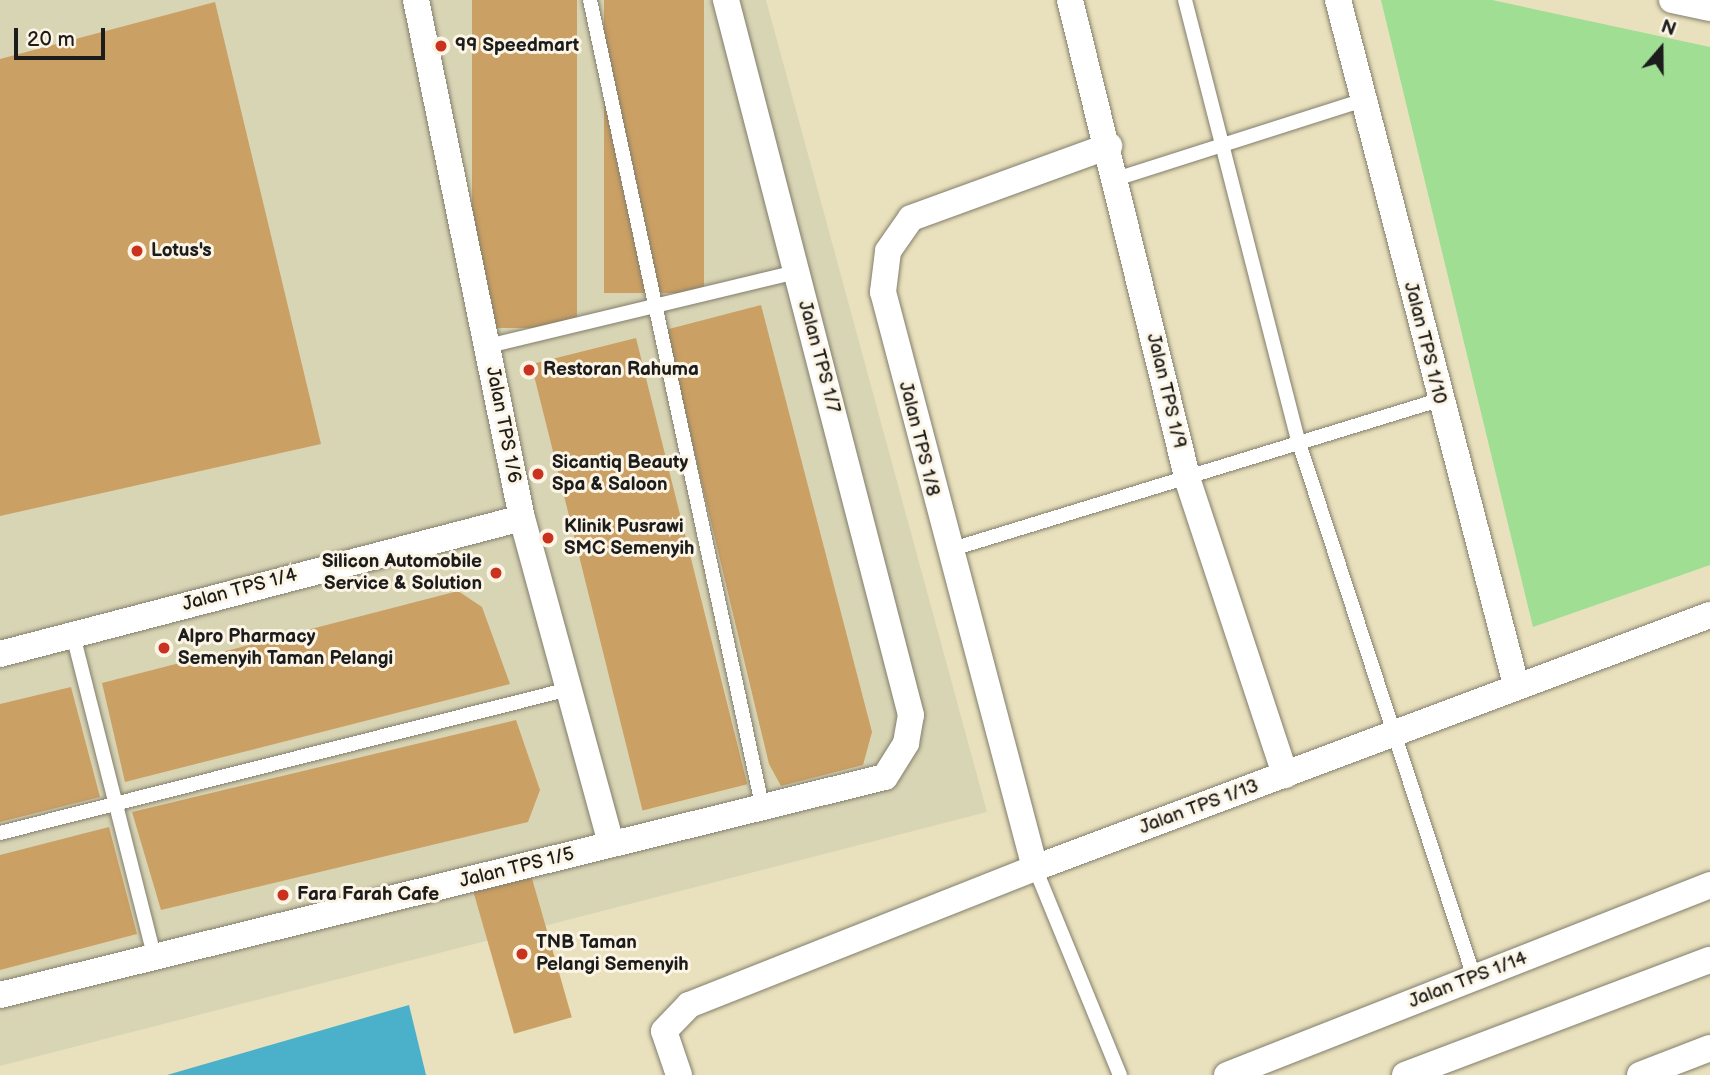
<!DOCTYPE html>
<style>
body{margin:0}
#map{position:relative;width:1710px;height:1075px;overflow:hidden;background:#e9e1bd;font-family:"Balsamiq Sans",sans-serif}
div>[style]{position:absolute}
.built>*{inset:0;background:#d8d5b5}
.green>*{inset:0;background:#9fde93}
.water>*{inset:0;background:#4bb0ca}
.building>*{inset:0;background:#cba064;transform-origin:0 0}
.roads{filter:drop-shadow(0 0 2px #827e6c) drop-shadow(0 0 2px #827e6c)}
.service>*{height:14px;margin:-7px;padding:0 7px;transform-origin:7px;border-radius:7px;background:#fff}
.minor>*{height:26px;margin:-13px;padding:0 13px;transform-origin:13px;border-radius:13px;background:#fff}
.dots>*{width:19px;height:19px;translate:-50% -50%;box-sizing:border-box;border:4px solid #fcf5e5;border-radius:50%}
span{translate:-50% -50%;white-space:nowrap;text-align:center;line-height:1.15;-webkit-text-stroke:6px #fcf5e5;paint-order:stroke}
.poi-label{font-size:19px;color:#1c1c1c;font-weight:700}
.left{translate:0 -50%;text-align:left}
.right{translate:-100% -50%;text-align:right}
.street-label{font-size:19px;color:#1c1c1c}
.north{position:absolute;left:1626px;top:14px;width:70px;height:70px;-webkit-text-stroke:5px #fcf5e5;paint-order:stroke;rotate:20deg;font-size:19px;font-weight:700;line-height:28px;text-align:center;color:#1c1c1c}
.north::after{content:'';display:block;margin:auto;width:24px;height:32px;background:#1c1c1c;clip-path:polygon(50% 0,100% 100%,50% 72%,0 100%)}
.scale{position:absolute;left:14px;top:28px;width:91px;height:32px;box-sizing:border-box;border:4px solid #1c1c1c;border-top:0;padding-left:9px;font-size:21px;line-height:24px;white-space:nowrap;color:#1c1c1c;-webkit-text-stroke:5px #fcf5e5;paint-order:stroke}
</style>
<div id="map">
<div class="built">
<div style="clip-path:polygon(0 0,766px 0,987px 812px,0 1066px)"></div>
</div>
<div class="green">
<div style="clip-path:polygon(1381px 0,1492px 0,1710px 47px,1710px 565px,1533px 627px)"></div>
</div>
<div class="water">
<div style="clip-path:polygon(409px 1005px,426px 1075px,167px 1075px)"></div>
</div>
<div class="building">
<div style="left:472px;top:0;width:105px;height:328px"></div>
<div style="left:604px;top:0;width:100px;height:293px"></div>
<div style="clip-path:polygon(215px 2px,321px 444px,0 516px,0 59px)"></div>
<div style="clip-path:polygon(761px 305px,872px 732px,863px 765px,781px 786px,769px 764px,665px 330px)"></div>
<div style="left:636px;top:338px;width:460px;height:108px;rotate:76deg"></div>
<div style="clip-path:polygon(458px 591px,482px 607px,510px 684px,125px 782px,102px 683px)"></div>
<div style="clip-path:polygon(71px 687px,100px 797px,0 822px,0 704px)"></div>
<div style="clip-path:polygon(516px 720px,540px 790px,528px 822px,161px 910px,132px 812px)"></div>
<div style="clip-path:polygon(109px 827px,137px 934px,0 970px,0 855px)"></div>
<div style="left:531px;top:875px;width:148px;height:60px;rotate:74deg"></div>
</div>
<div class="roads">
<div class="service">
<div style="left:590px;top:0;width:828px;rotate:77.94deg"></div>
<div style="left:1185px;top:0;width:457px;rotate:75.6deg"></div>
<div style="left:1299px;top:443px;width:562px;rotate:71.86deg"></div>
<div style="left:1116px;top:179px;width:259px;rotate:-17.7deg"></div>
<div style="left:488px;top:346px;width:318px;rotate:-13.5deg"></div>
<div style="left:946px;top:551px;width:516px;rotate:-17.03deg"></div>
<div style="left:73px;top:635px;width:333px;rotate:75.8deg"></div>
<div style="left:0;top:833px;width:587px;rotate:-14.2deg"></div>
<div style="left:1035px;top:868px;width:224px;rotate:67.7deg"></div>
</div>
<div class="minor">
<div style="left:416px;top:0;width:529px;rotate:78.44deg"></div>
<div style="left:522px;top:518px;width:338px;rotate:74.7deg"></div>
<div style="left:1070px;top:0;width:492px;rotate:76.2deg"></div>
<div style="left:1187px;top:478px;width:313px;rotate:71.7deg"></div>
<div style="left:1338px;top:0;width:708px;rotate:75.43deg"></div>
<div style="left:1672px;top:0;width:39px;rotate:12deg"></div>
<div style="left:0;top:654px;width:539px;rotate:-14.6deg"></div>
<div style="left:1035px;top:868px;width:596px;rotate:-104.78deg"></div>
<div style="left:883px;top:292px;width:41px;rotate:-83deg"></div>
<div style="left:888px;top:251px;width:40px;rotate:-55.1deg"></div>
<div style="left:911px;top:218px;width:211px;rotate:-20deg"></div>
<div style="left:0;top:995px;width:911px;rotate:-13.84deg"></div>
<div style="left:885px;top:777px;width:40px;rotate:-58deg"></div>
<div style="left:906px;top:743px;width:28px;rotate:-80deg"></div>
<div style="left:911px;top:715px;width:739px;rotate:-104.51deg"></div>
<div style="left:679px;top:1075px;width:46px;rotate:-108.8deg"></div>
<div style="left:664px;top:1031px;width:36px;rotate:-46deg"></div>
<div style="left:689px;top:1005px;width:372px;rotate:-21.6deg"></div>
<div style="left:1035px;top:868px;width:721px;rotate:-20.55deg"></div>
<div style="left:1227px;top:1075px;width:519px;rotate:-21.47deg"></div>
<div style="left:1405px;top:1075px;width:326px;rotate:-20.7deg"></div>
<div style="left:1640px;top:1075px;width:75px;rotate:-21.1deg"></div>
</div>
</div>
<div class="dots">
<div style="left:441px;top:46px;background:#c8321e"></div>
<div style="left:137px;top:251px;background:#c8321e"></div>
<div style="left:529px;top:370px;background:#c8321e"></div>
<div style="left:538px;top:474px;background:#c8321e"></div>
<div style="left:548px;top:538px;background:#c8321e"></div>
<div style="left:496px;top:573px;background:#c8321e"></div>
<div style="left:164px;top:648px;background:#c8321e"></div>
<div style="left:283px;top:895px;background:#c8321e"></div>
<div style="left:522px;top:954px;background:#c8321e"></div>
</div>
<div class="poi-label">
<span class="left" style="left:455px;top:46px">99 Speedmart</span>
<span class="left" style="left:151px;top:251px">Lotus's</span>
<span class="left" style="left:543px;top:370px">Restoran Rahuma</span>
<span class="left" style="left:552px;top:474px">Sicantiq Beauty<br>Spa &amp; Saloon</span>
<span class="left" style="left:564px;top:538px">Klinik Pusrawi<br>SMC Semenyih</span>
<span class="right" style="left:482px;top:573px">Silicon Automobile<br>Service &amp; Solution</span>
<span class="left" style="left:178px;top:648px">Alpro Pharmacy<br>Semenyih Taman Pelangi</span>
<span class="left" style="left:297px;top:895px">Fara Farah Cafe</span>
<span class="left" style="left:536px;top:954px">TNB Taman<br>Pelangi Semenyih</span>
</div>
<div class="street-label">
<span style="left:1425px;top:343px;rotate:76deg">Jalan TPS 1/10</span>
<span style="left:819px;top:357px;rotate:75deg">Jalan TPS 1/7</span>
<span style="left:1166px;top:391px;rotate:77deg">Jalan TPS 1/9</span>
<span style="left:503px;top:425px;rotate:79deg">Jalan TPS 1/6</span>
<span style="left:919px;top:439px;rotate:76deg">Jalan TPS 1/8</span>
<span style="left:240px;top:590px;rotate:-15deg">Jalan TPS 1/4</span>
<span style="left:1199px;top:807px;rotate:-20deg">Jalan TPS 1/13</span>
<span style="left:517px;top:868px;rotate:-14deg">Jalan TPS 1/5</span>
<span style="left:1468px;top:980px;rotate:-21deg">Jalan TPS 1/14</span>
</div>
<div class="north">N</div>
<div class="scale">20 m</div>
</div>
